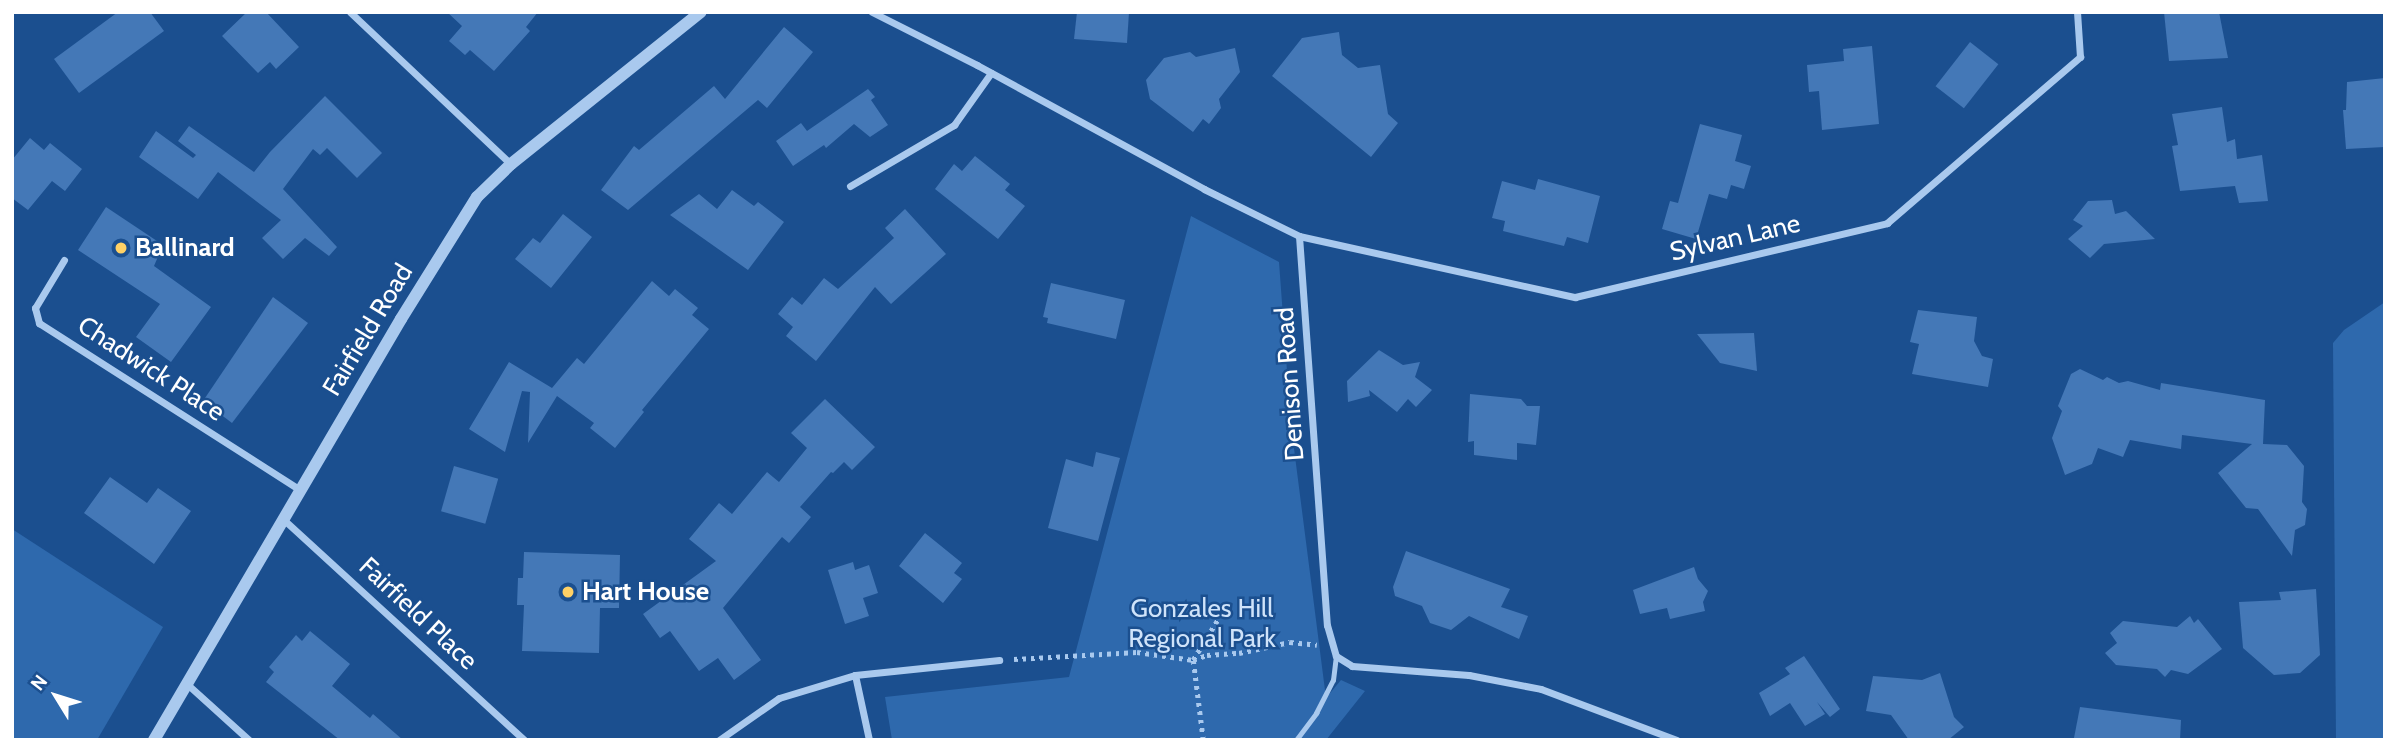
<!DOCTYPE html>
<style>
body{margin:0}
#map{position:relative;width:2397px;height:752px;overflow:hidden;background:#1b4f8f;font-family:Cabin,sans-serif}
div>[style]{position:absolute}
.green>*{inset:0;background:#2e69ad}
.building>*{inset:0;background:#4478b7;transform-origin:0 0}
.path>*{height:4.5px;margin-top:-2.25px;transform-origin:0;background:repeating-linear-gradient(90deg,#a9c9ee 0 3.5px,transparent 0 8.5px)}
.service>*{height:5px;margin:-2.5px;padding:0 2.5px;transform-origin:2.5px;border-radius:2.5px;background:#a9c9ee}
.minor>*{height:7px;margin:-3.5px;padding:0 3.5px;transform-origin:3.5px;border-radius:3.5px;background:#a9c9ee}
.tertiary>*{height:12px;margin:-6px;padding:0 6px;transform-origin:6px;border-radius:6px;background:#a9c9ee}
.dots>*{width:19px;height:19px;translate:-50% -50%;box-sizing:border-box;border:4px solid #1b4f8f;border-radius:50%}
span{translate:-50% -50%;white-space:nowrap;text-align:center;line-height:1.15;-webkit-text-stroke:5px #1b4f8f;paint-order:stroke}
.street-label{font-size:26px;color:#fff}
.poi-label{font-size:26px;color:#fff;font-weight:700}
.left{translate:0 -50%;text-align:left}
.park-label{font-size:26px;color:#cfe3fa}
.frame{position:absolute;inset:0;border:14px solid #fff;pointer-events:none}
.north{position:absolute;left:21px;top:661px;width:70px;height:70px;-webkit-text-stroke:5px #1b4f8f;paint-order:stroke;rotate:308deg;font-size:19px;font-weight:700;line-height:28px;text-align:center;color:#fff}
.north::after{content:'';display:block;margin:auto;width:24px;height:32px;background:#fff;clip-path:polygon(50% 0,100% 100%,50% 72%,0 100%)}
</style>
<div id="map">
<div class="green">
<div style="clip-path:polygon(1191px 216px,1279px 262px,1291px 425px,1326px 698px,1341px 680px,1365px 691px,1326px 740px,892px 740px,885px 697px,1069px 677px)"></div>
<div style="clip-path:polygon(2385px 302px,2385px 740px,2336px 740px,2333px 343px,2344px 330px)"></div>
<div style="clip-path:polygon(12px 529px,163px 627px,97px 740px,12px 740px)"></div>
</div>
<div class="building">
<div style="clip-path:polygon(118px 12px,150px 12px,164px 31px,79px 93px,54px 59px)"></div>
<div style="clip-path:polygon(247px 12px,266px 12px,299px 47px,276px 69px,270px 62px,258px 73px,222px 36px)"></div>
<div style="clip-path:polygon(447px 12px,538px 12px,526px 27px,530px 31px,494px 71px,470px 50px,465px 55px,449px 41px,462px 26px)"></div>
<div style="clip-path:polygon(1077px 12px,1129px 12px,1127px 43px,1074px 39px)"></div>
<div style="clip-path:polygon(2164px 12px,2219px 12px,2228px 58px,2169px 61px)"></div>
<div style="clip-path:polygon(784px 27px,813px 52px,767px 108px,758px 100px,628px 210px,601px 190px,634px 146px,639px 150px,714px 86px,725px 99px)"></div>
<div style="clip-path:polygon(1339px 32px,1342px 55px,1358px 68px,1380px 65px,1388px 114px,1398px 123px,1371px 157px,1272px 76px,1302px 38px)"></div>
<div style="left:1970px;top:42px;width:36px;height:56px;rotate:38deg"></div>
<div style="clip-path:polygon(1872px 46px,1879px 124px,1822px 130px,1819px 91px,1809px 92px,1807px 65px,1844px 61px,1843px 49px)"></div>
<div style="clip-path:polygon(1235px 48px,1240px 72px,1219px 99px,1221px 108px,1209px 124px,1203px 119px,1193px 132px,1150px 99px,1146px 80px,1164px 58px,1190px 52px,1196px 57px)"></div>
<div style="clip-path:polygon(2385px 78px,2385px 147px,2346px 149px,2343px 110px,2346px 110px,2347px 82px)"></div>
<div style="clip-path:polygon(868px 89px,875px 97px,871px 100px,888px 125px,870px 137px,854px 124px,826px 148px,824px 145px,793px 166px,776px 141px,801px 123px,807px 131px)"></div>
<div style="clip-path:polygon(325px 96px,382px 153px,357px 178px,327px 148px,320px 155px,313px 149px,283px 189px,337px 247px,329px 256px,305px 238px,283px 259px,262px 238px,281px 220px,218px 172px,198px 199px,139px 157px,156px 131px,193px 158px,196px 155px,178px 141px,189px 126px,254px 172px,270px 152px)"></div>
<div style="clip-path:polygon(2222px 107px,2227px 142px,2235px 139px,2237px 159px,2262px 155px,2268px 201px,2239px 203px,2235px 186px,2180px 191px,2172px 146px,2178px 145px,2172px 114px)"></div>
<div style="clip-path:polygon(1700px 124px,1742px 135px,1735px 161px,1751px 166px,1744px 189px,1731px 185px,1727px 199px,1709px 194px,1696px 239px,1662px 229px,1670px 201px,1678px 203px)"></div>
<div style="clip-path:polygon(30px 138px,44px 150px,50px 143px,82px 169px,65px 191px,52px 181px,28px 210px,12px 198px,12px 160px)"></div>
<div style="clip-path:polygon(975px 156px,1010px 184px,1005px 190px,1025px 206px,998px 239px,935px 189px,954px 164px,962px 171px)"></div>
<div style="clip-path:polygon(1538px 179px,1600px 196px,1588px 243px,1567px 237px,1564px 246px,1503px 231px,1505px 221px,1492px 218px,1502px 181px,1535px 190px)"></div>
<div style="clip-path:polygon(732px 190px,754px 206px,758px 202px,784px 222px,748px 270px,670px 215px,699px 194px,717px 209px)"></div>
<div style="clip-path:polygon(2112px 200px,2115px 214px,2126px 211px,2155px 239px,2104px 244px,2090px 258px,2068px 239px,2083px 226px,2073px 220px,2088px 201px)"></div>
<div style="clip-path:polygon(106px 207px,163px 245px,154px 266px,211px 307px,171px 362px,136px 337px,160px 304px,78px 250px)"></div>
<div style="clip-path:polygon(905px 209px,946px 254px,891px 304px,875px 287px,816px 361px,786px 336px,793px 327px,778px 314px,792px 297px,802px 305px,824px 278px,838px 289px,894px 238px,885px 228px)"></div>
<div style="clip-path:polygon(563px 214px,592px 237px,551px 288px,515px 259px,533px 238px,540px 243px)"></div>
<div style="clip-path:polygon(652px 281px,669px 296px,675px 289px,698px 308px,692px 315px,709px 329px,642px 410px,644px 412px,615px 448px,590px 428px,594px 423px,557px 396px,528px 443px,530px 392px,522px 391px,505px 452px,469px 429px,509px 362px,552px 388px,577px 358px,584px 364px)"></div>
<div style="clip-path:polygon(1051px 283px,1125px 300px,1116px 339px,1047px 323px,1048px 318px,1043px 317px)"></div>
<div style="clip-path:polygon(273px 297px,308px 323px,232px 423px,203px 401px)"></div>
<div style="clip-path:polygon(1918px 310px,1977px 317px,1974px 341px,1982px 356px,1993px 359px,1988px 387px,1912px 374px,1919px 344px,1910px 342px)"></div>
<div style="clip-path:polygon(1754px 333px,1757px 371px,1720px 363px,1697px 334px)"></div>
<div style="clip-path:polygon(1379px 350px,1403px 365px,1420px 362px,1415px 377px,1432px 390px,1416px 407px,1408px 399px,1397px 412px,1369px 390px,1370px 396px,1348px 402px,1347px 381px)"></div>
<div style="clip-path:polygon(2080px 369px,2103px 380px,2107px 377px,2119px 383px,2128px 381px,2160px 390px,2161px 383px,2265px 400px,2263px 444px,2287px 445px,2304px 466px,2302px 502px,2307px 509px,2305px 525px,2295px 530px,2292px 556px,2258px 509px,2246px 508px,2218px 473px,2252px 444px,2182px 435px,2181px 449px,2130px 440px,2123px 457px,2098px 448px,2092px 464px,2065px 475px,2052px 438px,2062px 411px,2058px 406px,2071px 374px)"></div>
<div style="clip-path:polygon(1470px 394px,1521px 399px,1527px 406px,1540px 406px,1536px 445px,1517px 443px,1517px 460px,1474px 455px,1474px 441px,1468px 442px)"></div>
<div style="clip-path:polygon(825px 399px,875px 447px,852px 470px,844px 462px,833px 473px,831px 472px,800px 507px,811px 517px,789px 543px,782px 537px,723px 608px,761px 660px,734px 680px,718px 658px,699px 671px,670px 631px,660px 638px,643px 614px,716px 561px,689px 539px,719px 503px,732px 514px,767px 472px,779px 482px,807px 448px,791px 433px)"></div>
<div style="clip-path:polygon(1096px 452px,1120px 458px,1098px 541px,1048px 528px,1066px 459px,1093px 467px)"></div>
<div style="left:454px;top:466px;width:46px;height:47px;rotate:16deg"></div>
<div style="clip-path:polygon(110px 477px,147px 503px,158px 488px,191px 511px,154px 564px,84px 513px)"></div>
<div style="clip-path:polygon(925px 533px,962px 563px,954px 573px,962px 579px,943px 603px,899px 566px)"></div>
<div style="clip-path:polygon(1406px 551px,1510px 589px,1501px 607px,1528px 616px,1519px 639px,1469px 616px,1451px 630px,1430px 623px,1422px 606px,1395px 596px,1393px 587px)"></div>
<div style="clip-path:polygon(524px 552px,620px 555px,619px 608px,600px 608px,599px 653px,522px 651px,524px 605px,517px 605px,518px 578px,523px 578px)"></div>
<div style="clip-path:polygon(853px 562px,855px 570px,869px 565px,878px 593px,863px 598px,869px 616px,845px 624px,828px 570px)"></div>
<div style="clip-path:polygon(1694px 567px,1698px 579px,1708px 591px,1703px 602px,1705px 611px,1670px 619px,1667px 608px,1640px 614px,1633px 590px)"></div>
<div style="clip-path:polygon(2316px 589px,2320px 655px,2300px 673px,2274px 675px,2243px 648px,2239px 602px,2281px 600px,2279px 592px)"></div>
<div style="clip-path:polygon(2190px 616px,2194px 623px,2198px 619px,2222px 649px,2188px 674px,2171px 670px,2165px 677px,2157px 669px,2116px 665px,2105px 653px,2117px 643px,2110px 633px,2123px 621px,2177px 627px)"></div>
<div style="clip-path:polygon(310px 631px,350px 664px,332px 686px,370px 718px,373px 714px,403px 740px,340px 740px,266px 682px,274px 672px,269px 667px,296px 635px,302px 641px)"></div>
<div style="clip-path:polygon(1804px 656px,1840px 709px,1830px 717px,1817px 702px,1825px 714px,1805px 726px,1790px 703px,1770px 716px,1759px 693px,1790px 674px,1785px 668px)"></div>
<div style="clip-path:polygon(1940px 673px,1954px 717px,1964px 727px,1948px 740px,1909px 740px,1891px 715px,1866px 711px,1873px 676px,1922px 680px)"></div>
<div style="clip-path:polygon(2080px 707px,2181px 720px,2180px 740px,2074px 738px)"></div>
</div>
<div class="path">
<div style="left:1014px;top:659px;width:123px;rotate:-3.3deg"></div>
<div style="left:1137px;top:652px;width:57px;rotate:8.1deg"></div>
<div style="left:1193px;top:660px;width:15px;rotate:-20deg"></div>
<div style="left:1207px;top:655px;width:32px;rotate:-4deg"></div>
<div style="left:1239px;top:653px;width:52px;rotate:-12.2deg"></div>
<div style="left:1290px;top:642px;width:27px;rotate:6deg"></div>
<div style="left:1203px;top:740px;width:81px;rotate:-97.1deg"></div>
<div style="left:1193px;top:660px;width:52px;rotate:-58.5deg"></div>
</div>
<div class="service">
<div style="left:1296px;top:740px;width:34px;rotate:-53deg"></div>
<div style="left:1316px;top:713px;width:37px;rotate:-63deg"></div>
<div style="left:1333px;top:680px;width:24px;rotate:-83deg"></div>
</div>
<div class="minor">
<div style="left:350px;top:12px;width:221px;rotate:43.4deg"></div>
<div style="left:872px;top:12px;width:118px;rotate:26.8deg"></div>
<div style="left:977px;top:65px;width:259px;rotate:28.6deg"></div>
<div style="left:1204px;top:189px;width:106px;rotate:26.3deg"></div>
<div style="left:1299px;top:236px;width:390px;rotate:85.9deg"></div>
<div style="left:1327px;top:625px;width:32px;rotate:74deg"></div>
<div style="left:1336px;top:656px;width:19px;rotate:32deg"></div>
<div style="left:1352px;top:666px;width:117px;rotate:4.4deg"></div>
<div style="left:1469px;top:675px;width:73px;rotate:11deg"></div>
<div style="left:1541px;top:689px;width:145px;rotate:20.6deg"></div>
<div style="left:850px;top:186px;width:121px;rotate:-30.4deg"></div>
<div style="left:954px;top:125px;width:64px;rotate:-54.6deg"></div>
<div style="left:1299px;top:236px;width:283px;rotate:12.5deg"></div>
<div style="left:1575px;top:297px;width:321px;rotate:-13.3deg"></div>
<div style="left:1887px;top:223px;width:255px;rotate:-40.7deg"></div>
<div style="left:2080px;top:57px;width:45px;rotate:-93.8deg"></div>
<div style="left:64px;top:260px;width:56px;rotate:121.1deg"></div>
<div style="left:35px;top:308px;width:16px;rotate:75deg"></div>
<div style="left:39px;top:323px;width:310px;rotate:32.6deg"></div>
<div style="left:283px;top:519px;width:327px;rotate:42.5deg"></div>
<div style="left:855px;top:675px;width:66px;rotate:77.8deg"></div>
<div style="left:187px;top:684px;width:84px;rotate:42.1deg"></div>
<div style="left:719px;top:740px;width:73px;rotate:-35deg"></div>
<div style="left:779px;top:698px;width:79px;rotate:-16.8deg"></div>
<div style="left:855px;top:675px;width:145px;rotate:-5.9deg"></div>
</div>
<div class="tertiary">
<div style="left:154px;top:740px;width:488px;rotate:-59.6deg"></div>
<div style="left:401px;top:319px;width:144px;rotate:-58.1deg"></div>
<div style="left:477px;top:197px;width:47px;rotate:-44.1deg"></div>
<div style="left:511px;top:164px;width:243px;rotate:-38.7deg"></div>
</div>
<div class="dots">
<div style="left:121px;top:248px;background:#ffd166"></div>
<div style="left:568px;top:592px;background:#ffd166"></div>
</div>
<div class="street-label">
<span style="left:1735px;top:238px;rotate:-13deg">Sylvan Lane</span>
<span style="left:368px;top:330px;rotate:-59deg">Fairfield Road</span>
<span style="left:151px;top:369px;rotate:33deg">Chadwick Place</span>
<span style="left:1290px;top:384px;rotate:-94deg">Denison Road</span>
<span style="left:418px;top:614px;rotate:43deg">Fairfield Place</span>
</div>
<div class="poi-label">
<span class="left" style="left:135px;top:248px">Ballinard</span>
<span class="left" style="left:582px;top:592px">Hart House</span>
</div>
<div class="park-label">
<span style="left:1202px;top:624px">Gonzales Hill<br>Regional Park</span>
</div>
<div class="frame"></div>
<div class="north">N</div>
</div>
